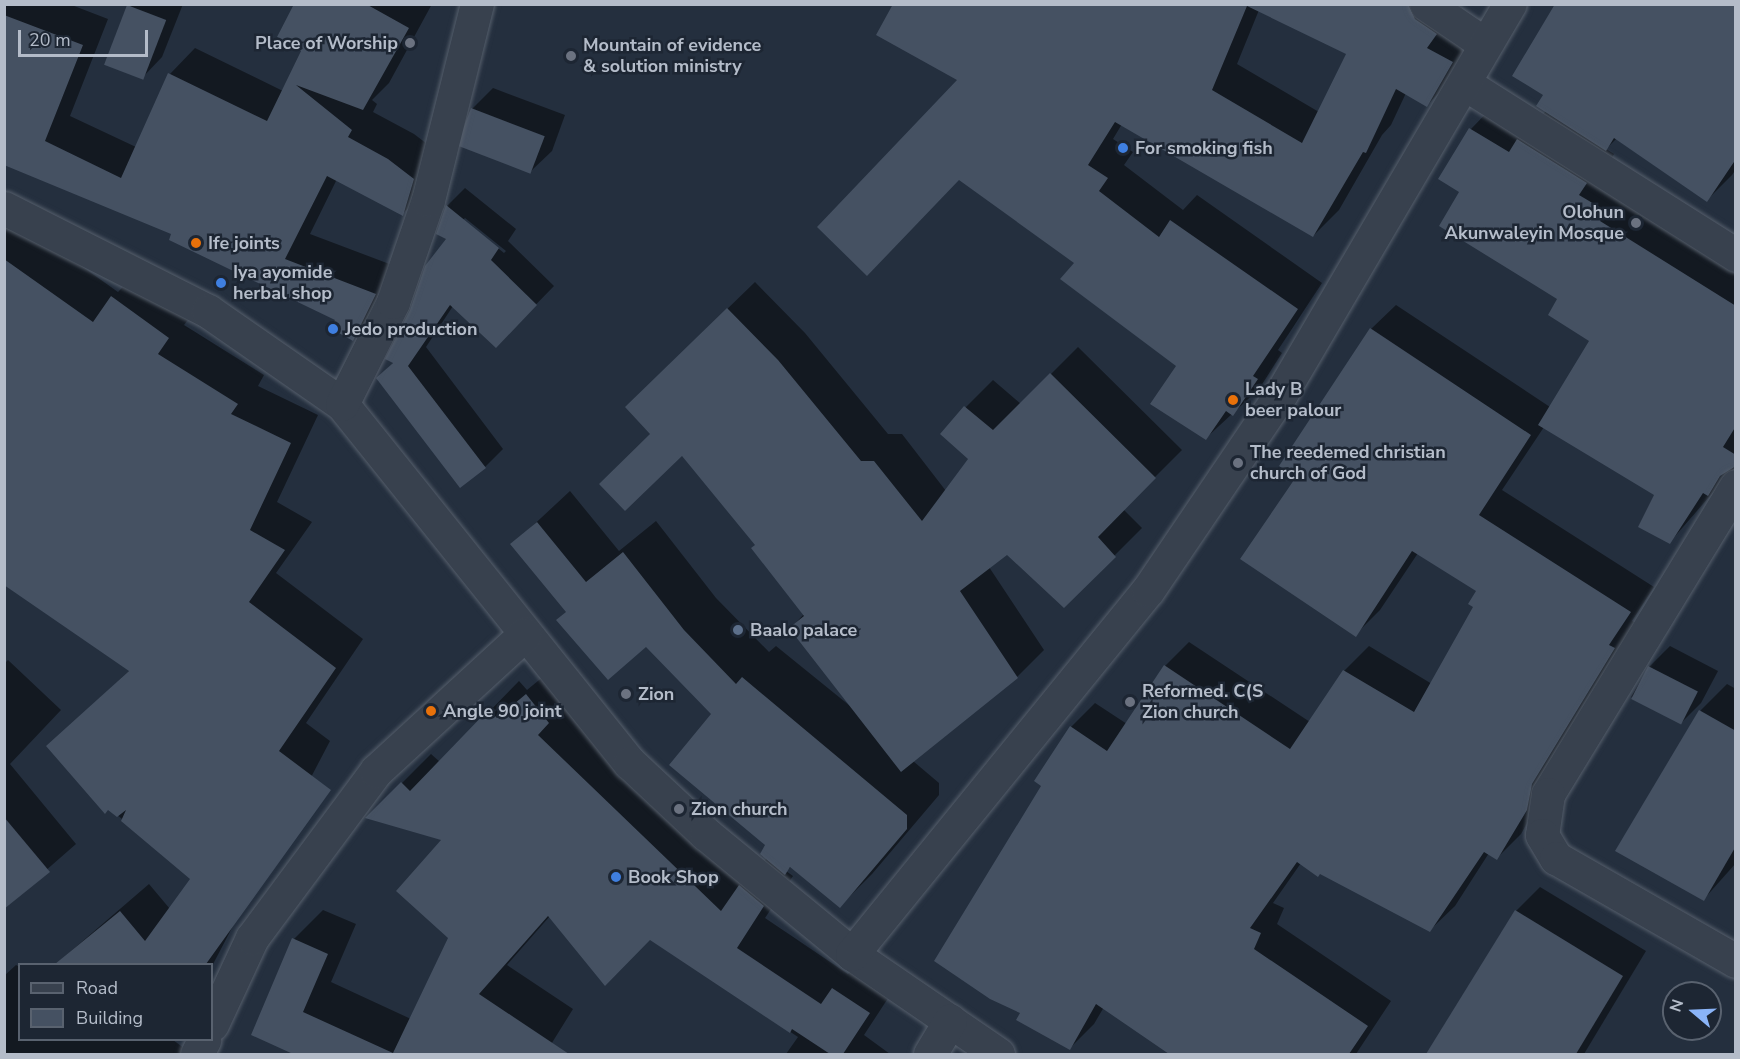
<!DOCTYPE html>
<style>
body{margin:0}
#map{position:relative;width:1740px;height:1059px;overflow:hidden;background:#242f3e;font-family:"Nunito Sans",sans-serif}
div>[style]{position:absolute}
.shadow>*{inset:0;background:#0007}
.building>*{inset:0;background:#455162;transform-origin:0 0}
.roads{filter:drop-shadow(0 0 2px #565f6c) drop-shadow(0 0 2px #565f6c)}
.minor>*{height:33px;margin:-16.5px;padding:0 16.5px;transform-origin:16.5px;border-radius:16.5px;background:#38414e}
.dots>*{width:16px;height:16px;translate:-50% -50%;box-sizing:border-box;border:3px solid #1d2633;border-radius:50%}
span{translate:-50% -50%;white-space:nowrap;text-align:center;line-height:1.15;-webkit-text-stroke:5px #1d2633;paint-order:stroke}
.poi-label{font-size:18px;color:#b4bcc9;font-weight:700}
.right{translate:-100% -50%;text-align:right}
.left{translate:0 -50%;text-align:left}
.frame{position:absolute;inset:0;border:6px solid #b4bcc9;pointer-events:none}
.legend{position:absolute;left:18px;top:963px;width:195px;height:78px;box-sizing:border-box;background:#1d2633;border:2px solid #59626f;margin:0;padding:8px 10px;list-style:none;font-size:18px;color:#b4bcc9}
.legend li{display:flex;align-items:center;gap:12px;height:30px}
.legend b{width:30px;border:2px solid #59626f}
.north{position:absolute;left:1662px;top:981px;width:60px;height:60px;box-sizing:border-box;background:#1d2633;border:2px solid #59626f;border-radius:50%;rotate:289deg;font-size:16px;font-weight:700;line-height:24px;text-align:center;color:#b4bcc9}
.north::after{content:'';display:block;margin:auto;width:21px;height:27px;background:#8ab4f8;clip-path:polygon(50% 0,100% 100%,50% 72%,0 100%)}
.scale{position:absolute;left:18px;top:30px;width:130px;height:27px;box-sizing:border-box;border:3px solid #b4bcc9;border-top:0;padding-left:8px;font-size:18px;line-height:21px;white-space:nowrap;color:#b4bcc9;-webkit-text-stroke:4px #1d2633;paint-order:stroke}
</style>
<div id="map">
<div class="shadow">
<div style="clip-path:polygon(4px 4px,69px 4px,108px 19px,70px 116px,136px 147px,170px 74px,195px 48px,283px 91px,303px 50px,296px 4px,432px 4px,389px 83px,372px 100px,377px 104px,373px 112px,414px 134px,439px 153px,428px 189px,402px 214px,337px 179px,310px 234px,400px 268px,378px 313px,353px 339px,337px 319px,173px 233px,4px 164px)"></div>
<div style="clip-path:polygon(130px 4px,183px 4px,162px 57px,142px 78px)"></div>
<div style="clip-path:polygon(evenodd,895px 4px,1458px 4px,1462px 8px,1452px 21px,1478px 35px,1453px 79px,1427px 105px,1406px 93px,1391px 125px,1382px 135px,1339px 210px,1313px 236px,1122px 124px,1113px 139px,1133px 152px,1124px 165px,1183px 210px,1197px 195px,1322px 283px,1278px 350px,1282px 353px,1259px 389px,1206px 438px,1178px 365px,959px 80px,895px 4px,1259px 10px,1348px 53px,1319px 112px,1237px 64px,1259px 10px)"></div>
<div style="clip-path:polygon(1736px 4px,1736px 169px,1732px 175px,1707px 200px,1617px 138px,1606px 149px,1614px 154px,1607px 166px,1736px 259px,1736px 466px,1670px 542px,1656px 495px,1544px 427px,1502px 490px,1654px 587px,1632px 621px,1638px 624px,1521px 834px,1497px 858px,1489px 853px,1455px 906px,1430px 930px,1301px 863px,1273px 903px,1284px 908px,1277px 924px,1391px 1001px,1356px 1054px,1171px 1054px,1104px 1007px,1094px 1024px,1070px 1048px,1023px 1012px,1043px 785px,1071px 727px,1095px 703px,1127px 724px,1165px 666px,1189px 642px,1310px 722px,1344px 671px,1369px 646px,1432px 684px,1475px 607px,1478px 590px,1418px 553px,1380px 610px,1355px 635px,1298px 476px,1371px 329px,1396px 305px,1550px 407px,1591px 340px,1559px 298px,1461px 192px,1440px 179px,1471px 129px,1499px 100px,1535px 122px,1546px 111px)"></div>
<div style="clip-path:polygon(493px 88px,565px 115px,552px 151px,531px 171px,472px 109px)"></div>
<div style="clip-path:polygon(evenodd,465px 188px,516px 229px,508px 241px,554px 286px,514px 327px,453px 306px,426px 347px,503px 449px,485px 467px,378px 378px,394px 362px,449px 239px,438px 233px,447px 206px,465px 188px,465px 218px,506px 251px,504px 253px,463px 220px,465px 218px)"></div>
<div style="clip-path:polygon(4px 211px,118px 292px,140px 269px,196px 309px,184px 325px,264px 375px,258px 386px,318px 415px,277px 502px,312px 522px,276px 573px,363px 639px,306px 723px,330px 741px,212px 966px,56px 964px,149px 884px,170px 909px,192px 878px,109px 808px,48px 746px,130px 670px,4px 579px)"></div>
<div style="clip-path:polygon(755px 282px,805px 333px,888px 434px,902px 434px,946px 491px,970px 459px,966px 407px,993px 380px,1021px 404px,1078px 347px,1182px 450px,1123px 509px,1142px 528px,1064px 606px,1007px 553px,989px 567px,1044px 650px,1017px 677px,913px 761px,939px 783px,939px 795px,872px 874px,840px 906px,792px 866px,786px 871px,793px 876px,765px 918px,848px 974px,862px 960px,898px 983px,864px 1035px,890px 1054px,786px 1054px,798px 1037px,651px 939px,550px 916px,507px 965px,573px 1009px,545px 1054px,293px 1054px,294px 939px,323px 910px,356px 924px,331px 982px,411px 1019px,450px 937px,443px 840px,368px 817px,431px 754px,440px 762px,519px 681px,527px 690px,556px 666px,747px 879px,767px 858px,767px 845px,713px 714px,646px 645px,567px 611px,512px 545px,570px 491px,619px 551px,656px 521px,716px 598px,769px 652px,776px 646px,855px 710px,791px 628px,804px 614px,756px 545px,682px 454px,652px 434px,654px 380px)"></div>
<div style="clip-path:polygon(1670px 646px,1718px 671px,1701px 703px,1681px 723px,1631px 697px,1649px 667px)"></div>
<div style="clip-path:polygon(8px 660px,61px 710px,10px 764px,76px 844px,4px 907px,4px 664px)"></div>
<div style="clip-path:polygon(1727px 684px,1736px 689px,1736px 863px,1704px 899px,1617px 850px,1701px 710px)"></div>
<div style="clip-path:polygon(1540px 887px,1646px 951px,1584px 1054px,1428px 1054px,1516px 911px)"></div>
<div style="clip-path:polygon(16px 965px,20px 967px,20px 1040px,173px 1040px,192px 1054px,4px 1054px,4px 976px)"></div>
</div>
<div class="building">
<div style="clip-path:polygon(294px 4px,366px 4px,409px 28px,363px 110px,296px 85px,352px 130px,348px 137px,388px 159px,414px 179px,403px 216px,327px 176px,285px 259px,376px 294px,353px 341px,330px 328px,335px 320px,169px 240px,171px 234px,4px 165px,4px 15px,83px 45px,45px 141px,121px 178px,168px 73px,267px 121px,301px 51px,277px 37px)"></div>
<div style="clip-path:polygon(evenodd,893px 4px,1408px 4px,1415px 19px,1437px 34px,1427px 48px,1453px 62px,1427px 107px,1396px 89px,1366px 153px,1363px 152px,1313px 237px,1115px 122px,1088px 165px,1108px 178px,1099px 191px,1159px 237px,1170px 220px,1298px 309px,1253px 376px,1258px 379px,1233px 416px,1226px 411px,1206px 440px,1150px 404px,1176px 366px,1060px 279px,1074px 263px,959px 180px,867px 276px,817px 227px,957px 80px,876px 35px,893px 4px,1247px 6px,1346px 54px,1302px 143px,1212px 90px,1247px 6px)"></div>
<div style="clip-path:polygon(1555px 4px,1736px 4px,1736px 159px,1707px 202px,1614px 138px,1606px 151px,1536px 106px,1543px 95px,1512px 76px)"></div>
<div style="left:127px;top:5px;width:42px;height:64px;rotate:21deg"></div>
<div style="left:471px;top:108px;width:79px;height:40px;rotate:21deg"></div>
<div style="clip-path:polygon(1469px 128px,1509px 152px,1517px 139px,1587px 183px,1579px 195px,1606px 211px,1600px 221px,1736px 306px,1736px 426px,1723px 447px,1736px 455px,1736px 466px,1720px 476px,1708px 496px,1703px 493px,1670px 544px,1638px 527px,1654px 495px,1538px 425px,1589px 341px,1548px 315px,1557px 299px,1439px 226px,1459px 192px,1438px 179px)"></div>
<div style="clip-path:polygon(446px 205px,499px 248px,491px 260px,537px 305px,496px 348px,450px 305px,408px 366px,486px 468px,460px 488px,376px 378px,393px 363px,385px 359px,410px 310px,425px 266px,446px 239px,436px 234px)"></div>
<div style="clip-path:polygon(4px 259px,93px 322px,111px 296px,169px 338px,158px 354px,238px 404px,231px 414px,291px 443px,250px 530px,285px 550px,249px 602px,336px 668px,279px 751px,331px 790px,206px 964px,55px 964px,120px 911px,145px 941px,190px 879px,121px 821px,126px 810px,117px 817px,108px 810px,105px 814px,46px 746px,129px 671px,4px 585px)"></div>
<div style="clip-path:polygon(727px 308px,778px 360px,861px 461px,874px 461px,922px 521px,968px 459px,940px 434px,964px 406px,993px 430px,1050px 373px,1156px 478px,1098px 537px,1116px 557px,1064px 608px,1007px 555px,960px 591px,1018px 678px,901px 772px,789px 628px,804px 616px,751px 548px,755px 545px,682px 456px,625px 511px,599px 484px,650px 434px,625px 407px)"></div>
<div style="clip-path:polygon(1370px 328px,1531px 435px,1479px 515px,1631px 612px,1609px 645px,1615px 648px,1532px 784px,1527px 810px,1497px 860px,1484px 852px,1430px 932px,1320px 874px,1318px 877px,1297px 862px,1250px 928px,1261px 933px,1254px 949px,1368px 1026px,1349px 1054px,1169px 1054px,1096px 1004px,1070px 1050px,1016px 1020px,1020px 1013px,990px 999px,934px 961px,1041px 786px,1034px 781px,1070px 726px,1107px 751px,1164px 665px,1290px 749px,1343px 670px,1414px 712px,1473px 607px,1468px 604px,1476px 591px,1412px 551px,1356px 637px,1240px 559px,1296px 477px,1279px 466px)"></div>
<div style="clip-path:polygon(537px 522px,586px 582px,623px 552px,684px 630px,736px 684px,742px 677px,907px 815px,907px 829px,840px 908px,790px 867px,785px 875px,760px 854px,765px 845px,669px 765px,711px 714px,646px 647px,608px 680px,556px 620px,566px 612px,510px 544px)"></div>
<div style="left:1648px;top:666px;width:56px;height:37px;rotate:27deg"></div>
<div style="clip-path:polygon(526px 694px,549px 723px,538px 735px,721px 911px,739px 885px,764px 906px,737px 948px,821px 1004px,832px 988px,870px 1013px,843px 1054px,830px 1054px,792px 1029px,790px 1033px,650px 940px,605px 986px,548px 916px,479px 994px,569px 1054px,293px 1054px,251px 1035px,292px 938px,328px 954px,303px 1012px,393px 1053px,448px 938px,396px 891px,441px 840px,365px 818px,401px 782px,410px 791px,489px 709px,497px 718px)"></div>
<div style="clip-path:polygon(1699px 710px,1736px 731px,1736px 846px,1704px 901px,1615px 851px)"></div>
<div style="clip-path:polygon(4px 817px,50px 872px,4px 909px)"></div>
<div style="clip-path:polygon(1515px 910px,1623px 976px,1576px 1054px,1426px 1054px)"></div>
</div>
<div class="roads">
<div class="minor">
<div style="left:1426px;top:4px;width:71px;rotate:34.1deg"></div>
<div style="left:1464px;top:83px;width:322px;rotate:32.3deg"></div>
<div style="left:4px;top:208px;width:229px;rotate:26.8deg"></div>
<div style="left:208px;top:311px;width:163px;rotate:34.8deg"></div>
<div style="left:342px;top:404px;width:460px;rotate:51.3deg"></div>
<div style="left:630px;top:763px;width:104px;rotate:43.1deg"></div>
<div style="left:706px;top:834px;width:189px;rotate:39.4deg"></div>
<div style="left:852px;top:954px;width:177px;rotate:34.4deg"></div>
<div style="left:342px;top:404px;width:114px;rotate:-63.4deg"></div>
<div style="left:393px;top:302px;width:108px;rotate:-71.1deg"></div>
<div style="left:428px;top:200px;width:202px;rotate:-76deg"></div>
<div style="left:1736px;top:486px;width:361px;rotate:121.4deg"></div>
<div style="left:1548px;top:794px;width:41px;rotate:98.3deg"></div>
<div style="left:1542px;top:835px;width:27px;rotate:59deg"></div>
<div style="left:1556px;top:858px;width:207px;rotate:29.8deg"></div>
<div style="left:852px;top:954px;width:469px;rotate:-50.9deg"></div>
<div style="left:1148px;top:590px;width:239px;rotate:-55.9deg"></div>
<div style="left:1282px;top:392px;width:450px;rotate:-59.6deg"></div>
<div style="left:212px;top:1024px;width:95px;rotate:-65.1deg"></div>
<div style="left:252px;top:938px;width:208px;rotate:-53.4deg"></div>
<div style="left:376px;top:771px;width:202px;rotate:-42.6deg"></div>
<div style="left:197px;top:1054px;width:16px;rotate:-63deg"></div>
<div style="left:930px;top:1054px;width:39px;rotate:-59deg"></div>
</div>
</div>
<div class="dots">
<div style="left:410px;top:43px;background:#6b7280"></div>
<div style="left:571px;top:56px;background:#6b7280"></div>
<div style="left:1123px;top:148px;background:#3f7fe0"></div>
<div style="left:1636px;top:223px;background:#6b7280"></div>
<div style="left:196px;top:243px;background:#e8710a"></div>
<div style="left:221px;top:283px;background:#3f7fe0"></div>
<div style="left:333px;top:329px;background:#3f7fe0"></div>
<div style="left:1233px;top:400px;background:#e8710a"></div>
<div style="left:1238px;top:463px;background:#6b7280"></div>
<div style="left:738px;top:630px;background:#5c6f8a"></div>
<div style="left:626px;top:694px;background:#6b7280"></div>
<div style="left:1130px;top:702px;background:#6b7280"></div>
<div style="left:431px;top:711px;background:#e8710a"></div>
<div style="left:679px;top:809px;background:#6b7280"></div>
<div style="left:616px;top:877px;background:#3f7fe0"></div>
</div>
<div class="poi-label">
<span class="right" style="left:398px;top:43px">Place of Worship</span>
<span class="left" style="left:583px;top:56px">Mountain of evidence<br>&amp; solution ministry</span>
<span class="left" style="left:1135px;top:148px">For smoking fish</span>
<span class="right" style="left:1624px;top:223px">Olohun<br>Akunwaleyin Mosque</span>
<span class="left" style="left:208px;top:243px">Ife joints</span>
<span class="left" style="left:233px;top:283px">Iya ayomide<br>herbal shop</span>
<span class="left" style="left:345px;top:329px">Jedo production</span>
<span class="left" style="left:1245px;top:400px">Lady B<br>beer palour</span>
<span class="left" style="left:1250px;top:463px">The reedemed christian<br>church of God</span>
<span class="left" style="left:750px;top:630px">Baalo palace</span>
<span class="left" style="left:1142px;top:702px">Reformed. C(S<br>Zion church</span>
<span class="left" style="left:638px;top:694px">Zion</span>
<span class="left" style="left:443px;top:711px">Angle 90 joint</span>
<span class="left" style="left:691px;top:809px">Zion church</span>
<span class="left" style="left:628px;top:877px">Book Shop</span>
</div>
<div class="frame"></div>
<ul class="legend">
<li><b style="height:8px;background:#38414e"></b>Road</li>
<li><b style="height:16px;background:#455162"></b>Building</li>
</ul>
<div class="north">N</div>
<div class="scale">20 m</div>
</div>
